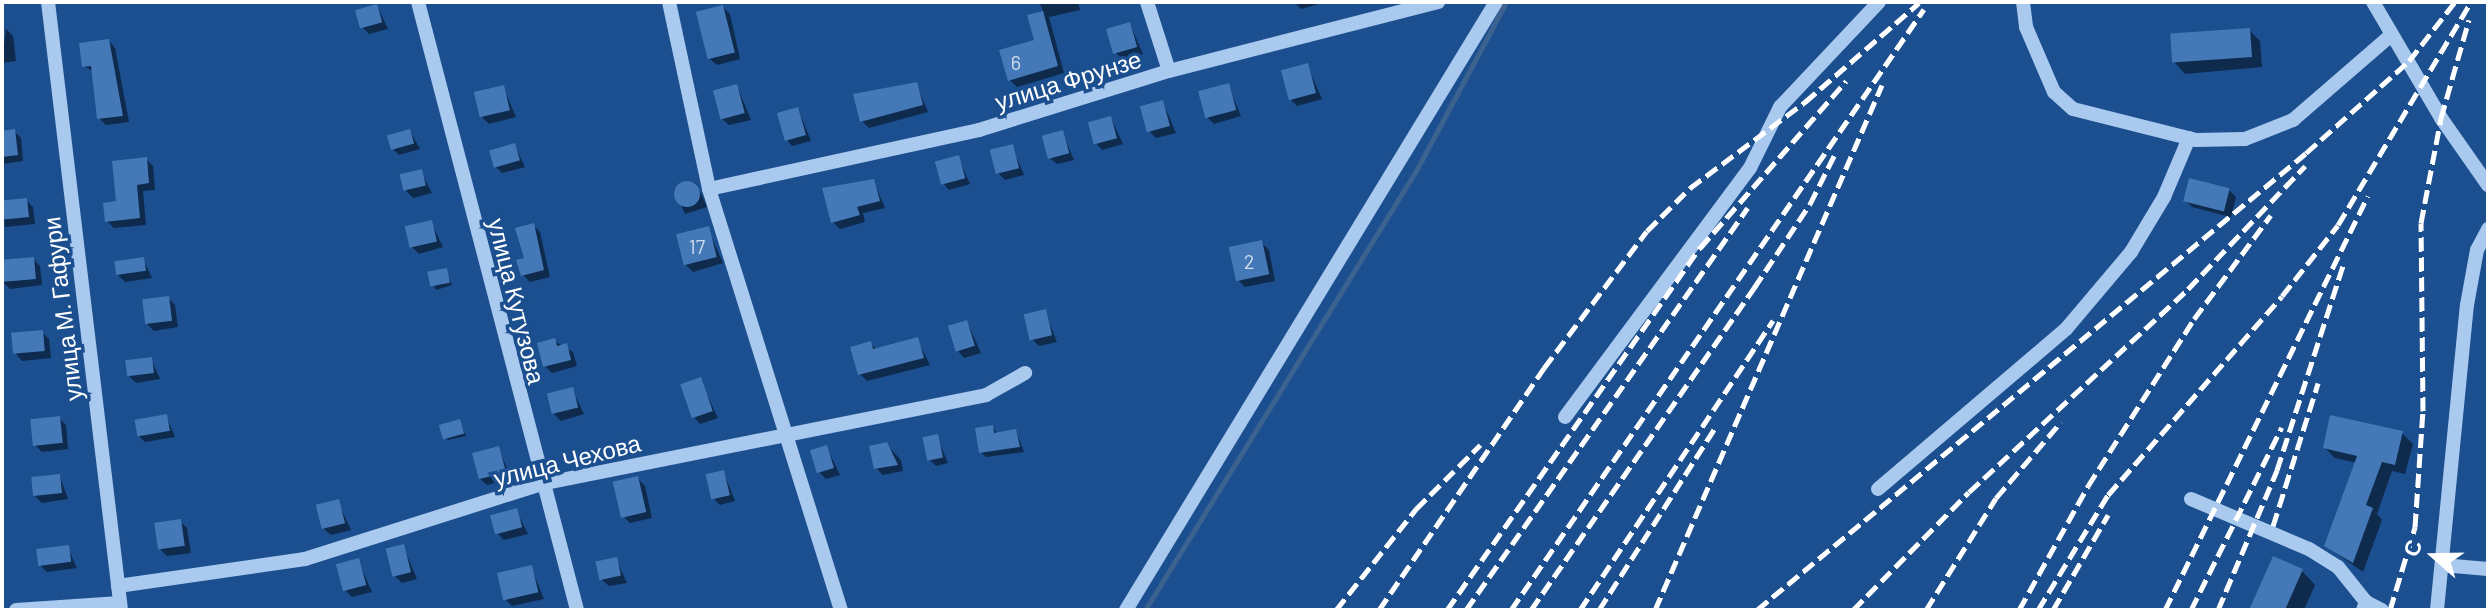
<!DOCTYPE html>
<meta charset="utf-8">
<style>
body{margin:0}
#map{position:relative;width:2490px;height:612px;overflow:hidden;background:#1b4f8f;font-family:Barlow,sans-serif}
div>[style]{position:absolute}
.shadow>*{inset:0;background:#0007}
.stream>*{height:5px;margin:-2.5px;padding:0 2.5px;transform-origin:2.5px;border-radius:2.5px;background:#3c6290}
.building>*{inset:0;background:#4478b7;transform-origin:0 0}
.round{border-radius:50%}
.minor>*{height:14px;margin:-7px;padding:0 7px;transform-origin:7px;border-radius:7px;background:#a9c9ee}
.rail>*{height:5px;margin-top:-2.5px;transform-origin:0;background:repeating-linear-gradient(90deg,#fff 0 14px,transparent 0 20px)}
span{translate:-50% -50%;white-space:nowrap;text-align:center;line-height:1.15;-webkit-text-stroke:7px #1b4f8f;paint-order:stroke}
.number-label{font-size:20px;color:#d0dded}
.number-label span{-webkit-text-stroke-width:0}
.street-label{font-size:24px;color:#fff}
.frame{position:absolute;inset:0;border:4px solid #fff;pointer-events:none}
.north{position:absolute;left:2394px;top:516px;width:80px;height:80px;-webkit-text-stroke:6px #1b4f8f;paint-order:stroke;rotate:290deg;font-size:22px;font-weight:700;line-height:32px;text-align:center;color:#fff}
.north::after{content:'';display:block;margin:auto;width:28px;height:36px;background:#fff;clip-path:polygon(50% 0,100% 100%,50% 72%,0 100%)}
</style>
<div id="map">
<div class="shadow">
<div style="clip-path:polygon(1039px 2px,1078px 2px,1080px 10px,1049px 17px,1064px 73px,1017px 87px,1010px 80px,1036px 41px,1030px 16px,1044px 13px)"></div>
<div style="clip-path:polygon(1294px 2px,1321px 2px,1322px 3px,1301px 9px)"></div>
<div style="clip-path:polygon(377px 6px,388px 29px,369px 34px,362px 27px)"></div>
<div style="clip-path:polygon(723px 7px,730px 14px,740px 59px,717px 65px,710px 59px)"></div>
<div style="clip-path:polygon(1130px 24px,1143px 54px,1122px 59px,1115px 52px)"></div>
<div style="clip-path:polygon(6px 29px,13px 36px,16px 61px,2px 63px)"></div>
<div style="clip-path:polygon(2249px 30px,2260px 41px,2262px 67px,2185px 74px,2175px 63px)"></div>
<div style="clip-path:polygon(109px 41px,115px 48px,129px 122px,106px 125px,99px 118px,94px 72px,84px 66px)"></div>
<div style="clip-path:polygon(1307px 65px,1322px 99px,1297px 106px,1290px 99px)"></div>
<div style="clip-path:polygon(916px 84px,928px 112px,869px 128px,862px 121px)"></div>
<div style="clip-path:polygon(1228px 85px,1241px 116px,1214px 124px,1207px 117px)"></div>
<div style="clip-path:polygon(737px 86px,751px 120px,729px 125px,722px 119px)"></div>
<div style="clip-path:polygon(503px 87px,516px 117px,489px 124px,482px 117px)"></div>
<div style="clip-path:polygon(1163px 102px,1176px 133px,1156px 138px,1149px 131px)"></div>
<div style="clip-path:polygon(798px 109px,811px 141px,792px 146px,786px 139px)"></div>
<div style="clip-path:polygon(1111px 118px,1123px 144px,1102px 150px,1096px 143px)"></div>
<div style="clip-path:polygon(14px 131px,21px 138px,23px 161px,2px 164px,2px 133px)"></div>
<div style="clip-path:polygon(410px 131px,420px 149px,399px 155px,392px 148px)"></div>
<div style="clip-path:polygon(1062px 132px,1074px 160px,1057px 164px,1050px 158px)"></div>
<div style="clip-path:polygon(515px 146px,525px 167px,502px 173px,495px 166px)"></div>
<div style="clip-path:polygon(1012px 147px,1024px 175px,1005px 180px,998px 173px)"></div>
<div style="clip-path:polygon(958px 157px,970px 184px,949px 190px,943px 183px)"></div>
<div style="clip-path:polygon(146px 159px,153px 166px,155px 190px,143px 191px,146px 225px,114px 228px,107px 221px)"></div>
<div style="clip-path:polygon(421px 172px,432px 193px,413px 198px,406px 191px)"></div>
<div style="clip-path:polygon(874px 182px,885px 208px,863px 213px,865px 222px,840px 229px,833px 222px)"></div>
<div style="clip-path:polygon(696px 183px,707px 207px,685px 214px,674px 189px)"></div>
<div style="clip-path:polygon(2229px 190px,2236px 197px,2231px 217px,2192px 207px,2185px 200px)"></div>
<div style="clip-path:polygon(26px 200px,33px 207px,35px 224px,5px 227px,2px 203px)"></div>
<div style="clip-path:polygon(431px 222px,443px 247px,419px 254px,412px 247px)"></div>
<div style="clip-path:polygon(533px 225px,540px 232px,550px 277px,530px 282px,523px 275px)"></div>
<div style="clip-path:polygon(708px 229px,723px 263px,693px 272px,686px 265px)"></div>
<div style="clip-path:polygon(1262px 243px,1269px 250px,1275px 281px,1245px 287px,1238px 280px)"></div>
<div style="clip-path:polygon(33px 259px,40px 266px,42px 285px,10px 289px,3px 282px,2px 263px)"></div>
<div style="clip-path:polygon(143px 259px,152px 278px,125px 282px,118px 275px)"></div>
<div style="clip-path:polygon(446px 271px,452px 285px,436px 290px,434px 287px)"></div>
<div style="clip-path:polygon(168px 298px,175px 305px,178px 327px,154px 331px,147px 324px)"></div>
<div style="clip-path:polygon(1045px 312px,1057px 342px,1039px 346px,1032px 339px)"></div>
<div style="clip-path:polygon(967px 322px,981px 353px,964px 358px,958px 351px)"></div>
<div style="clip-path:polygon(42px 332px,49px 339px,51px 358px,22px 361px,16px 354px)"></div>
<div style="clip-path:polygon(917px 339px,930px 365px,867px 381px,860px 374px,870px 343px,877px 350px)"></div>
<div style="clip-path:polygon(554px 341px,573px 352px,577px 366px,552px 373px,545px 366px)"></div>
<div style="clip-path:polygon(151px 359px,160px 379px,136px 383px,129px 376px)"></div>
<div style="clip-path:polygon(700px 380px,718px 418px,700px 424px,694px 417px)"></div>
<div style="clip-path:polygon(572px 389px,584px 414px,561px 421px,554px 414px)"></div>
<div style="clip-path:polygon(166px 416px,175px 437px,145px 442px,138px 435px)"></div>
<div style="clip-path:polygon(59px 418px,66px 425px,68px 449px,42px 452px,35px 445px)"></div>
<div style="clip-path:polygon(459px 421px,466px 436px,448px 440px,445px 437px)"></div>
<div style="clip-path:polygon(992px 427px,997px 433px,1016px 431px,1024px 452px,986px 457px,981px 452px)"></div>
<div style="clip-path:polygon(2402px 433px,2413px 444px,2405px 474px,2392px 471px,2377px 514px,2382px 520px,2363px 572px,2326px 546px,2357px 463px,2335px 458px,2325px 448px)"></div>
<div style="clip-path:polygon(937px 437px,948px 463px,936px 466px,929px 459px)"></div>
<div style="clip-path:polygon(886px 444px,901px 460px,903px 471px,883px 475px,876px 468px)"></div>
<div style="clip-path:polygon(498px 448px,512px 479px,487px 485px,480px 479px)"></div>
<div style="clip-path:polygon(827px 448px,840px 475px,826px 479px,819px 472px)"></div>
<div style="clip-path:polygon(724px 473px,735px 501px,720px 505px,713px 498px)"></div>
<div style="clip-path:polygon(60px 477px,68px 499px,42px 503px,35px 496px)"></div>
<div style="clip-path:polygon(638px 479px,645px 486px,652px 518px,630px 523px,623px 516px)"></div>
<div style="clip-path:polygon(338px 502px,351px 530px,331px 535px,324px 529px)"></div>
<div style="clip-path:polygon(516px 510px,528px 534px,504px 540px,497px 533px)"></div>
<div style="clip-path:polygon(180px 521px,187px 528px,191px 553px,167px 556px,160px 549px)"></div>
<div style="clip-path:polygon(403px 546px,417px 579px,402px 583px,395px 576px)"></div>
<div style="clip-path:polygon(68px 548px,77px 568px,47px 572px,40px 565px)"></div>
<div style="clip-path:polygon(616px 559px,627px 583px,609px 586px,602px 580px)"></div>
<div style="clip-path:polygon(358px 560px,372px 592px,352px 597px,345px 590px)"></div>
<div style="clip-path:polygon(531px 567px,544px 599px,512px 606px,505px 599px)"></div>
<div style="clip-path:polygon(2302px 571px,2315px 585px,2304px 610px,2252px 610px)"></div>
</div>
<div class="stream">
<div style="left:1145px;top:610px;width:518px;rotate:-58.33deg"></div>
<div style="left:1417px;top:169px;width:189px;rotate:-61.9deg"></div>
</div>
<div class="building">
<div style="left:377px;top:4px;width:19px;height:23px;rotate:74deg"></div>
<div style="left:723px;top:5px;width:49px;height:28px;rotate:76deg"></div>
<div style="clip-path:polygon(1043px 11px,1058px 66px,1008px 81px,999px 50px,1034px 40px,1027px 15px)"></div>
<div style="left:1130px;top:22px;width:26px;height:25px;rotate:74deg"></div>
<div style="left:2250px;top:28px;width:29px;height:80px;rotate:86deg"></div>
<div style="clip-path:polygon(109px 39px,123px 116px,97px 119px,91px 66px,82px 67px,79px 43px)"></div>
<div style="left:1308px;top:63px;width:31px;height:28px;rotate:75deg"></div>
<div style="clip-path:polygon(917px 82px,923px 105px,860px 122px,853px 94px)"></div>
<div style="left:1229px;top:83px;width:28px;height:32px;rotate:75deg"></div>
<div style="left:737px;top:84px;width:30px;height:25px;rotate:75deg"></div>
<div style="left:504px;top:85px;width:26px;height:31px;rotate:77deg"></div>
<div style="left:1163px;top:100px;width:27px;height:24px;rotate:75deg"></div>
<div style="left:798px;top:107px;width:29px;height:22px;rotate:74deg"></div>
<div style="left:1111px;top:116px;width:23px;height:24px;rotate:75deg"></div>
<div style="clip-path:polygon(15px 129px,18px 155px,2px 157px,2px 131px)"></div>
<div style="left:410px;top:129px;width:15px;height:24px;rotate:74deg"></div>
<div style="left:1063px;top:130px;width:24px;height:22px;rotate:75deg"></div>
<div style="left:515px;top:143px;width:18px;height:27px;rotate:74deg"></div>
<div style="left:1013px;top:144px;width:25px;height:24px;rotate:76deg"></div>
<div style="left:959px;top:155px;width:24px;height:25px;rotate:75deg"></div>
<div style="clip-path:polygon(147px 157px,149px 183px,137px 185px,140px 218px,105px 222px,103px 203px,116px 201px,112px 161px)"></div>
<div style="left:422px;top:169px;width:17px;height:23px;rotate:77deg"></div>
<div style="left:2189px;top:178px;width:42px;height:24px;rotate:14deg"></div>
<div style="clip-path:polygon(874px 179px,880px 201px,857px 207px,860px 215px,831px 223px,822px 188px)"></div>
<div class="round" style="left:674px;top:181px;width:26px;height:26px"></div>
<div style="left:27px;top:198px;width:19px;height:25px;rotate:84deg"></div>
<div style="left:432px;top:220px;width:22px;height:28px;rotate:77deg"></div>
<div style="clip-path:polygon(534px 223px,544px 270px,521px 276px,516px 260px,524px 258px,515px 228px)"></div>
<div style="left:709px;top:226px;width:32px;height:34px;rotate:76deg"></div>
<div style="left:1262px;top:240px;width:35px;height:34px;rotate:78deg"></div>
<div style="left:34px;top:257px;width:22px;height:32px;rotate:85deg"></div>
<div style="left:144px;top:257px;width:14px;height:30px;rotate:82deg"></div>
<div style="left:447px;top:268px;width:15px;height:20px;rotate:79deg"></div>
<div style="left:169px;top:296px;width:25px;height:27px;rotate:83deg"></div>
<div style="left:1046px;top:309px;width:27px;height:23px;rotate:77deg"></div>
<div style="left:967px;top:320px;width:27px;height:20px;rotate:73deg"></div>
<div style="left:43px;top:330px;width:21px;height:32px;rotate:85deg"></div>
<div style="clip-path:polygon(918px 337px,924px 358px,858px 375px,850px 347px,871px 341px,873px 349px)"></div>
<div style="clip-path:polygon(555px 338px,557px 346px,567px 343px,571px 360px,543px 367px,537px 343px)"></div>
<div style="left:152px;top:357px;width:16px;height:27px;rotate:83deg"></div>
<div style="left:701px;top:377px;width:36px;height:22px;rotate:71deg"></div>
<div style="left:573px;top:387px;width:21px;height:27px;rotate:76deg"></div>
<div style="left:167px;top:414px;width:17px;height:33px;rotate:80deg"></div>
<div style="clip-path:polygon(2330px 415px,2403px 431px,2395px 465px,2382px 462px,2366px 505px,2373px 508px,2353px 563px,2324px 546px,2357px 456px,2323px 448px)"></div>
<div style="left:60px;top:416px;width:27px;height:30px;rotate:84deg"></div>
<div style="left:460px;top:419px;width:15px;height:22px;rotate:74deg"></div>
<div style="clip-path:polygon(993px 425px,994px 433px,1016px 429px,1020px 447px,979px 453px,975px 428px)"></div>
<div style="left:938px;top:434px;width:24px;height:16px;rotate:78deg"></div>
<div style="clip-path:polygon(887px 442px,898px 465px,874px 469px,869px 446px)"></div>
<div style="left:827px;top:445px;width:24px;height:18px;rotate:73deg"></div>
<div style="left:499px;top:446px;width:27px;height:28px;rotate:75deg"></div>
<div style="left:724px;top:470px;width:26px;height:19px;rotate:77deg"></div>
<div style="left:60px;top:474px;width:19px;height:29px;rotate:84deg"></div>
<div style="left:638px;top:476px;width:37px;height:26px;rotate:77deg"></div>
<div style="left:339px;top:499px;width:25px;height:24px;rotate:76deg"></div>
<div style="left:517px;top:508px;width:20px;height:28px;rotate:75deg"></div>
<div style="left:181px;top:519px;width:27px;height:27px;rotate:82deg"></div>
<div style="left:404px;top:544px;width:29px;height:19px;rotate:76deg"></div>
<div style="left:69px;top:545px;width:17px;height:33px;rotate:83deg"></div>
<div style="clip-path:polygon(2273px 556px,2303px 569px,2285px 610px,2249px 610px)"></div>
<div style="left:617px;top:557px;width:19px;height:22px;rotate:78deg"></div>
<div style="left:359px;top:558px;width:28px;height:24px;rotate:75deg"></div>
<div style="left:532px;top:565px;width:28px;height:36px;rotate:77deg"></div>
</div>
<div class="minor">
<div style="left:48px;top:2px;width:612px;rotate:83.15deg"></div>
<div style="left:418px;top:2px;width:628px;rotate:75.34deg"></div>
<div style="left:669px;top:2px;width:191px;rotate:77.9deg"></div>
<div style="left:709px;top:189px;width:441px;rotate:72.6deg"></div>
<div style="left:1147px;top:2px;width:72px;rotate:72.3deg"></div>
<div style="left:2023px;top:2px;width:25px;rotate:83deg"></div>
<div style="left:2026px;top:27px;width:71px;rotate:66.7deg"></div>
<div style="left:2054px;top:92px;width:25px;rotate:42deg"></div>
<div style="left:2073px;top:109px;width:127px;rotate:14.1deg"></div>
<div style="left:2196px;top:140px;width:49px;rotate:-1.2deg"></div>
<div style="left:2245px;top:139px;width:52px;rotate:-21.6deg"></div>
<div style="left:2293px;top:120px;width:128px;rotate:-40.9deg"></div>
<div style="left:2373px;top:2px;width:134px;rotate:59.6deg"></div>
<div style="left:2441px;top:118px;width:82px;rotate:55deg"></div>
<div style="left:709px;top:189px;width:276px;rotate:-12.3deg"></div>
<div style="left:979px;top:130px;width:199px;rotate:-17.3deg"></div>
<div style="left:1169px;top:71px;width:278px;rotate:-14.4deg"></div>
<div style="left:1565px;top:417px;width:310px;rotate:-53.4deg"></div>
<div style="left:1750px;top:168px;width:68px;rotate:-63.8deg"></div>
<div style="left:1780px;top:107px;width:144px;rotate:-46.7deg"></div>
<div style="left:1878px;top:489px;width:247px;rotate:-40.4deg"></div>
<div style="left:2066px;top:329px;width:101px;rotate:-49.8deg"></div>
<div style="left:2131px;top:252px;width:64px;rotate:-59deg"></div>
<div style="left:2164px;top:197px;width:64px;rotate:-67deg"></div>
<div style="left:2191px;top:499px;width:128px;rotate:23deg"></div>
<div style="left:2309px;top:549px;width:34px;rotate:32deg"></div>
<div style="left:2338px;top:567px;width:45px;rotate:51.3deg"></div>
<div style="left:2442px;top:565px;width:46px;rotate:5deg"></div>
<div style="left:118px;top:586px;width:189px;rotate:-8.2deg"></div>
<div style="left:305px;top:559px;width:248px;rotate:-17.6deg"></div>
<div style="left:541px;top:484px;width:454px;rotate:-11.3deg"></div>
<div style="left:986px;top:395px;width:45px;rotate:-29.4deg"></div>
<div style="left:16px;top:610px;width:104px;rotate:-3.9deg"></div>
<div style="left:1126px;top:610px;width:712px;rotate:-58.68deg"></div>
<div style="left:2363px;top:610px;width:9px;rotate:-69deg"></div>
<div style="left:2366px;top:602px;width:18px;rotate:27deg"></div>
<div style="left:2437px;top:610px;width:306px;rotate:-84.4deg"></div>
<div style="left:2467px;top:305px;width:56px;rotate:-79.7deg"></div>
<div style="left:2477px;top:250px;width:24px;rotate:-62deg"></div>
</div>
<div class="rail">
<div style="left:2273px;top:526px;width:150px;rotate:-72.5deg"></div>
<div style="left:1336px;top:610px;width:129px;rotate:-51.6deg"></div>
<div style="left:1416px;top:509px;width:91px;rotate:-45deg"></div>
<div style="left:1379px;top:610px;width:293px;rotate:-55.7deg"></div>
<div style="left:1544px;top:368px;width:171px;rotate:-53.1deg"></div>
<div style="left:1647px;top:231px;width:61px;rotate:-45deg"></div>
<div style="left:1690px;top:188px;width:144px;rotate:-36.8deg"></div>
<div style="left:1805px;top:102px;width:151px;rotate:-41deg"></div>
<div style="left:1447px;top:610px;width:442px;rotate:-55.1deg"></div>
<div style="left:1700px;top:248px;width:222px;rotate:-48.8deg"></div>
<div style="left:1466px;top:610px;width:491px;rotate:-55deg"></div>
<div style="left:1511px;top:610px;width:729px;rotate:-55.5deg"></div>
<div style="left:1531px;top:610px;width:392px;rotate:-55.3deg"></div>
<div style="left:1754px;top:288px;width:101px;rotate:-56.3deg"></div>
<div style="left:1810px;top:204px;width:54px;rotate:-63.4deg"></div>
<div style="left:1580px;top:610px;width:348px;rotate:-56.3deg"></div>
<div style="left:1599px;top:610px;width:218px;rotate:-57.5deg"></div>
<div style="left:1655px;top:610px;width:572px;rotate:-66.62deg"></div>
<div style="left:1757px;top:610px;width:714px;rotate:-39.77deg"></div>
<div style="left:2306px;top:153px;width:138px;rotate:-41.8deg"></div>
<div style="left:2409px;top:61px;width:75px;rotate:-52.1deg"></div>
<div style="left:1853px;top:610px;width:165px;rotate:-45.5deg"></div>
<div style="left:1969px;top:492px;width:299px;rotate:-42.8deg"></div>
<div style="left:2188px;top:289px;width:170px;rotate:-46.4deg"></div>
<div style="left:1926px;top:610px;width:132px;rotate:-58deg"></div>
<div style="left:1996px;top:498px;width:100px;rotate:-49.5deg"></div>
<div style="left:2019px;top:610px;width:142px;rotate:-60.9deg"></div>
<div style="left:2088px;top:486px;width:198px;rotate:-57.6deg"></div>
<div style="left:2194px;top:319px;width:129px;rotate:-53.5deg"></div>
<div style="left:2038px;top:610px;width:135px;rotate:-58.7deg"></div>
<div style="left:2108px;top:495px;width:264px;rotate:-48.8deg"></div>
<div style="left:2282px;top:296px;width:90px;rotate:-51.7deg"></div>
<div style="left:2338px;top:225px;width:260px;rotate:-59.2deg"></div>
<div style="left:2053px;top:610px;width:110px;rotate:-59.9deg"></div>
<div style="left:2165px;top:610px;width:461px;rotate:-63.9deg"></div>
<div style="left:2191px;top:610px;width:204px;rotate:-63.6deg"></div>
<div style="left:2218px;top:610px;width:152px;rotate:-67.1deg"></div>
<div style="left:2277px;top:470px;width:219px;rotate:-72.1deg"></div>
<div style="left:2390px;top:610px;width:87px;rotate:-73.2deg"></div>
<div style="left:2415px;top:527px;width:116px;rotate:-86.1deg"></div>
<div style="left:2423px;top:411px;width:188px;rotate:-90.6deg"></div>
<div style="left:2421px;top:223px;width:107px;rotate:-79.2deg"></div>
<div style="left:2441px;top:118px;width:102px;rotate:-74.1deg"></div>
</div>
<div class="number-label">
<span style="left:1016px;top:62px">6</span>
<span style="left:697px;top:246px">17</span>
<span style="left:1249px;top:261px">2</span>
</div>
<div class="street-label">
<span style="left:1068px;top:80px;rotate:-17deg">улица Фрунзе</span>
<span style="left:517px;top:301px;rotate:76deg">улица Кутузова</span>
<span style="left:62px;top:309px;rotate:-97deg">улица М. Гафури</span>
<span style="left:567px;top:460px;rotate:-14deg">улица Чехова</span>
</div>
<div class="frame"></div>
<div class="north">С</div>
</div>
